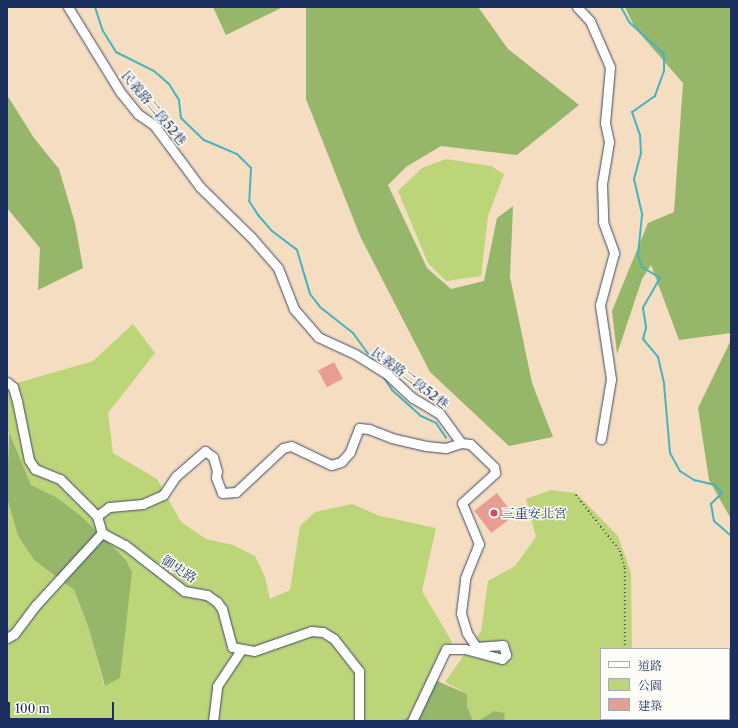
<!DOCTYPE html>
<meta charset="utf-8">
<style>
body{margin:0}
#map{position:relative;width:738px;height:728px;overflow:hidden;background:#f4ddc0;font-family:"Libre Caslon Text","Noto Serif TC",serif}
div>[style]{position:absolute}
.green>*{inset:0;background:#bdd579}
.forest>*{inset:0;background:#96b669}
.stream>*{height:2px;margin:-1px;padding:0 1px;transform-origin:1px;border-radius:1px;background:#45b4be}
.building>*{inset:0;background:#e79d91;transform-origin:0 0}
.path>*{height:1.5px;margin-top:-0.75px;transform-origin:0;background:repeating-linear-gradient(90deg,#3c496d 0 1px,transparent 0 4px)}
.roads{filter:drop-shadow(0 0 1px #3c496d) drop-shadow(0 0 1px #3c496d)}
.minor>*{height:9px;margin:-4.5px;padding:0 4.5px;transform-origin:4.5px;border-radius:4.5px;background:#fff}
.dots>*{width:11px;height:11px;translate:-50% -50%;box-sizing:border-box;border:2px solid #fdfcf7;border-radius:50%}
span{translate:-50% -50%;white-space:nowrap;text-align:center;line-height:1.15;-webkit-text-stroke:3px #fdfcf7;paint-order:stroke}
.street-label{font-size:13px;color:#1b2f5e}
.poi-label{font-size:13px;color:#1b2f5e}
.left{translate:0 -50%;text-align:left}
.frame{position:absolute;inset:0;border:8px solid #1b2f5e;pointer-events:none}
.legend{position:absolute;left:600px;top:648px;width:130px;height:72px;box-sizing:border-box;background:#fdfcf7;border:1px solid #a3aaba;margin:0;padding:5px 7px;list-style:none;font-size:12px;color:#1b2f5e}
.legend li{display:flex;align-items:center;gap:8px;height:20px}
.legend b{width:20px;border:1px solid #a3aaba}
.scale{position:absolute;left:8px;top:702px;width:106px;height:18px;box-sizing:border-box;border:2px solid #1b2f5e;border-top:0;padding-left:5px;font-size:12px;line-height:14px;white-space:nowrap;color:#1b2f5e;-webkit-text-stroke:3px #fdfcf7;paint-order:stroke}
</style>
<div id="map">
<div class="green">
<div style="clip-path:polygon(446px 159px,491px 166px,504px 174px,488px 216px,481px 276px,446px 281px,428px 263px,398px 191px,422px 168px)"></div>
<div style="clip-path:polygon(133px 324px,155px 353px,108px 413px,113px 453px,157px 479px,181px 522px,206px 539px,233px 545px,255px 556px,265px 577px,270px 599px,290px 590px,300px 526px,315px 512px,352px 504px,380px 516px,436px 528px,422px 591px,452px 642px,420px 712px,398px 721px,7px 721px,7px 498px,18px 536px,34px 560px,74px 590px,88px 626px,104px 685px,120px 678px,56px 497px,31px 485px,9px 432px,7px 434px,7px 386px,93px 361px)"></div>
<div style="clip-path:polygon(551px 490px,576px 493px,618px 536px,631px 573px,632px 649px,601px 649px,601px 719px,610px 721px,504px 721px,505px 713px,494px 711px,478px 721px,473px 721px,467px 706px,467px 694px,445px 682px,481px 631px,488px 581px,515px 566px,536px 537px,526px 499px)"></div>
</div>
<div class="forest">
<div style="clip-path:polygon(213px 7px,283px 7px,226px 35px)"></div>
<div style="clip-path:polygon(306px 7px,478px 7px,508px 49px,579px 105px,517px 155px,441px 146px,406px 167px,388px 185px,427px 268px,451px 289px,484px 281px,497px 218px,513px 206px,510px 277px,532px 383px,553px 437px,509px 446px,430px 372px,360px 236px,306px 99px)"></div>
<div style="clip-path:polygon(625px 7px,731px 7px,731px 333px,679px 340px,651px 265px,642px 279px,617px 354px,612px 311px,648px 223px,674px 212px,683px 83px,635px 28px)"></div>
<div style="clip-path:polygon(7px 95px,34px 138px,59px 169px,75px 223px,83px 268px,38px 290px,40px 248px,7px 208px)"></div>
<div style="clip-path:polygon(731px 340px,731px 519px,709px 480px,698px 408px)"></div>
<div style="clip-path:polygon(9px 432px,31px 485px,56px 497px,82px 517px,126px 560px,132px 572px,120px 678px,105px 686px,88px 626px,74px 590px,34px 560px,18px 536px,7px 498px)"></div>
<div style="clip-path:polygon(435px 680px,467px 694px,467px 706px,473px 721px,399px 721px,420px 712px)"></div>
<div style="clip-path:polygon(494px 711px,505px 713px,504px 721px,478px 721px)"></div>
</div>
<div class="stream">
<div style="left:95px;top:7px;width:25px;rotate:72deg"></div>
<div style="left:103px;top:31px;width:25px;rotate:58deg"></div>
<div style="left:116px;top:52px;width:42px;rotate:26.6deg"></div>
<div style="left:154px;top:71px;width:20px;rotate:41deg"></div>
<div style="left:169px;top:84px;width:19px;rotate:58deg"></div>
<div style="left:179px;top:100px;width:18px;rotate:84deg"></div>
<div style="left:181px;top:118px;width:32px;rotate:44deg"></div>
<div style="left:204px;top:140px;width:36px;rotate:23deg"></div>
<div style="left:237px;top:154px;width:20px;rotate:45deg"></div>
<div style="left:251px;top:168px;width:33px;rotate:93deg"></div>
<div style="left:249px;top:201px;width:17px;rotate:57deg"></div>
<div style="left:258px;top:215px;width:21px;rotate:49deg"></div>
<div style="left:272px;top:231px;width:31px;rotate:37deg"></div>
<div style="left:297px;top:250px;width:46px;rotate:73.5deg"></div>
<div style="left:310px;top:294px;width:16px;rotate:52deg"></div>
<div style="left:320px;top:307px;width:42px;rotate:38.2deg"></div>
<div style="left:353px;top:333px;width:34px;rotate:54deg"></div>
<div style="left:621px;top:7px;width:18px;rotate:61deg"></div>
<div style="left:630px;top:23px;width:46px;rotate:42.4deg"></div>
<div style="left:664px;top:54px;width:17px;rotate:90deg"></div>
<div style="left:664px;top:71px;width:27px;rotate:110deg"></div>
<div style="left:655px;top:96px;width:28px;rotate:145deg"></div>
<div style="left:632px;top:112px;width:24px;rotate:71deg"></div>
<div style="left:640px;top:135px;width:18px;rotate:87deg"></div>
<div style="left:641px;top:153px;width:27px;rotate:105deg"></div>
<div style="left:634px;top:179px;width:37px;rotate:77deg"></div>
<div style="left:642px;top:215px;width:41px;rotate:95.6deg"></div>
<div style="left:638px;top:256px;width:12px;rotate:70deg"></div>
<div style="left:642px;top:267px;width:21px;rotate:31deg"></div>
<div style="left:660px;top:278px;width:34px;rotate:120deg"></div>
<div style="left:643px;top:308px;width:20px;rotate:81deg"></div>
<div style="left:646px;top:328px;width:11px;rotate:105deg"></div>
<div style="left:643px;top:339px;width:23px;rotate:50deg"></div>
<div style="left:658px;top:357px;width:28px;rotate:77deg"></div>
<div style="left:664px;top:384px;width:69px;rotate:85deg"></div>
<div style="left:670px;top:453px;width:21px;rotate:61deg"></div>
<div style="left:680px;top:471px;width:17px;rotate:33deg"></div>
<div style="left:694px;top:480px;width:22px;rotate:13deg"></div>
<div style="left:715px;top:485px;width:11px;rotate:49deg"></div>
<div style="left:722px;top:493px;width:16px;rotate:135deg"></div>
<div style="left:711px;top:504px;width:17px;rotate:80deg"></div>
<div style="left:714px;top:521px;width:23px;rotate:41deg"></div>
<div style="left:383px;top:376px;width:17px;rotate:57deg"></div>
<div style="left:392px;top:390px;width:39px;rotate:42deg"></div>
<div style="left:421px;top:416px;width:17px;rotate:25deg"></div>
<div style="left:436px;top:423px;width:18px;rotate:56deg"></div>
</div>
<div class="building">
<div style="left:334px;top:362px;width:19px;height:18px;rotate:62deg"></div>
<div style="left:497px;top:493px;width:28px;height:29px;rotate:52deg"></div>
</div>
<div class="path">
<div style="left:576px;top:495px;width:71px;rotate:51.8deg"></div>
<div style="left:620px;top:551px;width:18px;rotate:74deg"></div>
<div style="left:625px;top:568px;width:81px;rotate:90deg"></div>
<div style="left:606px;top:719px;width:2px;rotate:63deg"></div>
</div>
<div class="roads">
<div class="minor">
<div style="left:68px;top:7px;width:101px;rotate:58.4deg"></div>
<div style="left:121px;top:93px;width:27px;rotate:51deg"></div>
<div style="left:138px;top:114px;width:19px;rotate:35deg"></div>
<div style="left:154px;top:125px;width:77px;rotate:53.4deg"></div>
<div style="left:200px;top:187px;width:71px;rotate:44.4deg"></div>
<div style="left:251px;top:237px;width:41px;rotate:48.9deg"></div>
<div style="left:278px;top:268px;width:44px;rotate:68.7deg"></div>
<div style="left:294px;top:309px;width:37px;rotate:49deg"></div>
<div style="left:318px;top:337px;width:41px;rotate:24.7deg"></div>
<div style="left:355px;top:354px;width:39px;rotate:32deg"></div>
<div style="left:388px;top:375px;width:34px;rotate:43deg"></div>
<div style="left:413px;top:398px;width:31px;rotate:31deg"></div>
<div style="left:440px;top:414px;width:36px;rotate:54deg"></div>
<div style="left:461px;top:443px;width:16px;rotate:162deg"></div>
<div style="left:446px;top:448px;width:20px;rotate:-174deg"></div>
<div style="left:426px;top:446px;width:35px;rotate:-167deg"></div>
<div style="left:392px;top:438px;width:25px;rotate:-159deg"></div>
<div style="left:369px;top:429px;width:10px;rotate:-174deg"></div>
<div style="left:359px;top:428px;width:26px;rotate:111deg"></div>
<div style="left:350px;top:452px;width:13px;rotate:132deg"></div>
<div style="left:341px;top:462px;width:10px;rotate:163deg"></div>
<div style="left:331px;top:465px;width:44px;rotate:-154.6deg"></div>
<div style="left:291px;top:446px;width:8px;rotate:166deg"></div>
<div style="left:283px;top:448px;width:64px;rotate:136.9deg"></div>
<div style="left:236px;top:492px;width:14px;rotate:176deg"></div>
<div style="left:222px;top:493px;width:17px;rotate:-111deg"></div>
<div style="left:216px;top:477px;width:6px;rotate:-81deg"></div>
<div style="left:217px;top:471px;width:15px;rotate:-106deg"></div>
<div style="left:213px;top:457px;width:10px;rotate:-143deg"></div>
<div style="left:205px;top:451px;width:38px;rotate:139deg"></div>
<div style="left:176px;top:476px;width:23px;rotate:124deg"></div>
<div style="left:163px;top:495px;width:22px;rotate:156deg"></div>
<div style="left:143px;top:504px;width:34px;rotate:175deg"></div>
<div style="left:109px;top:507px;width:15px;rotate:143deg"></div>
<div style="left:97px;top:516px;width:18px;rotate:74deg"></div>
<div style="left:577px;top:7px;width:19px;rotate:47deg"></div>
<div style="left:590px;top:21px;width:50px;rotate:66.5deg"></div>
<div style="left:610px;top:67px;width:56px;rotate:95.1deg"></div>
<div style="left:605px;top:123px;width:19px;rotate:78deg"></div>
<div style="left:609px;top:142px;width:43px;rotate:99.5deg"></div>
<div style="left:602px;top:184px;width:38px;rotate:88deg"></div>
<div style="left:603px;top:222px;width:33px;rotate:70deg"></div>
<div style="left:614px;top:253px;width:54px;rotate:105.1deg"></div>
<div style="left:600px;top:305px;width:75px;rotate:81.5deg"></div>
<div style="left:611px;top:379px;width:61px;rotate:99.5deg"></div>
<div style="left:7px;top:382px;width:8px;rotate:40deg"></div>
<div style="left:13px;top:387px;width:15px;rotate:74deg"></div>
<div style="left:17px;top:401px;width:60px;rotate:78.5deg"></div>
<div style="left:29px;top:460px;width:11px;rotate:56deg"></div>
<div style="left:35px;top:469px;width:27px;rotate:22deg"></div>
<div style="left:60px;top:479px;width:52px;rotate:45deg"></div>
<div style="left:102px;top:533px;width:26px;rotate:28deg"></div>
<div style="left:125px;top:545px;width:75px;rotate:37.9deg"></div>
<div style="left:184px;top:591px;width:23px;rotate:10deg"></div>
<div style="left:207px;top:595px;width:12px;rotate:35deg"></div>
<div style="left:217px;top:602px;width:9px;rotate:54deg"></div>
<div style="left:222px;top:609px;width:39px;rotate:75deg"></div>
<div style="left:232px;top:647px;width:22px;rotate:10deg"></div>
<div style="left:254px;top:651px;width:60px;rotate:-19.3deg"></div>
<div style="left:311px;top:631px;width:12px;rotate:5deg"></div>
<div style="left:323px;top:632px;width:13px;rotate:32deg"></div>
<div style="left:334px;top:639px;width:41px;rotate:52deg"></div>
<div style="left:359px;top:671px;width:50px;rotate:90deg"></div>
<div style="left:7px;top:638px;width:8px;rotate:-30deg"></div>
<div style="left:14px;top:634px;width:36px;rotate:-53deg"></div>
<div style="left:36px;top:605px;width:98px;rotate:-47.5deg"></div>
<div style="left:213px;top:721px;width:35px;rotate:-83deg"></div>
<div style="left:217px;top:686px;width:43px;rotate:-56.3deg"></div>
<div style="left:412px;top:721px;width:80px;rotate:-64.7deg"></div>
<div style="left:446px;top:649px;width:19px"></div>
<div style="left:465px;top:649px;width:38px;rotate:15deg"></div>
<div style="left:502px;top:659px;width:6px;rotate:-45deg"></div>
<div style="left:506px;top:655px;width:10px;rotate:-107deg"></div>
<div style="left:503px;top:645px;width:27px;rotate:176deg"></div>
<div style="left:476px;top:647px;width:17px;rotate:-123deg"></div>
<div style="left:467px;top:633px;width:21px;rotate:-107deg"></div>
<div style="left:461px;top:613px;width:35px;rotate:-83deg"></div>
<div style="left:465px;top:578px;width:37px;rotate:-68deg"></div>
<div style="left:479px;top:544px;width:44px;rotate:-112.5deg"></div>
<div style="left:462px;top:503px;width:45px;rotate:-42.3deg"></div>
<div style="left:495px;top:473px;width:6px;rotate:-99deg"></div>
<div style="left:494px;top:467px;width:33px;rotate:-136deg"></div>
<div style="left:470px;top:444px;width:9px;rotate:-174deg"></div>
</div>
</div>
<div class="dots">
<div style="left:494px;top:513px;background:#d1495b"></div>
</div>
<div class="street-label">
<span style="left:154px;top:108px;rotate:50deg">民義路二段52巷</span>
<span style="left:410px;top:378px;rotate:37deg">民義路二段52巷</span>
<span style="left:179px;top:569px;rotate:33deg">御史路</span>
</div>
<div class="poi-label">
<span class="left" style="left:502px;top:513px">三重安北宮</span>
</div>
<div class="frame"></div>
<ul class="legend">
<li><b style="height:5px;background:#fff"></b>道路</li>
<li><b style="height:11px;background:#bdd579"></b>公園</li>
<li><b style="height:11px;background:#e79d91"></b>建築</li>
</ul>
<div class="scale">100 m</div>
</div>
